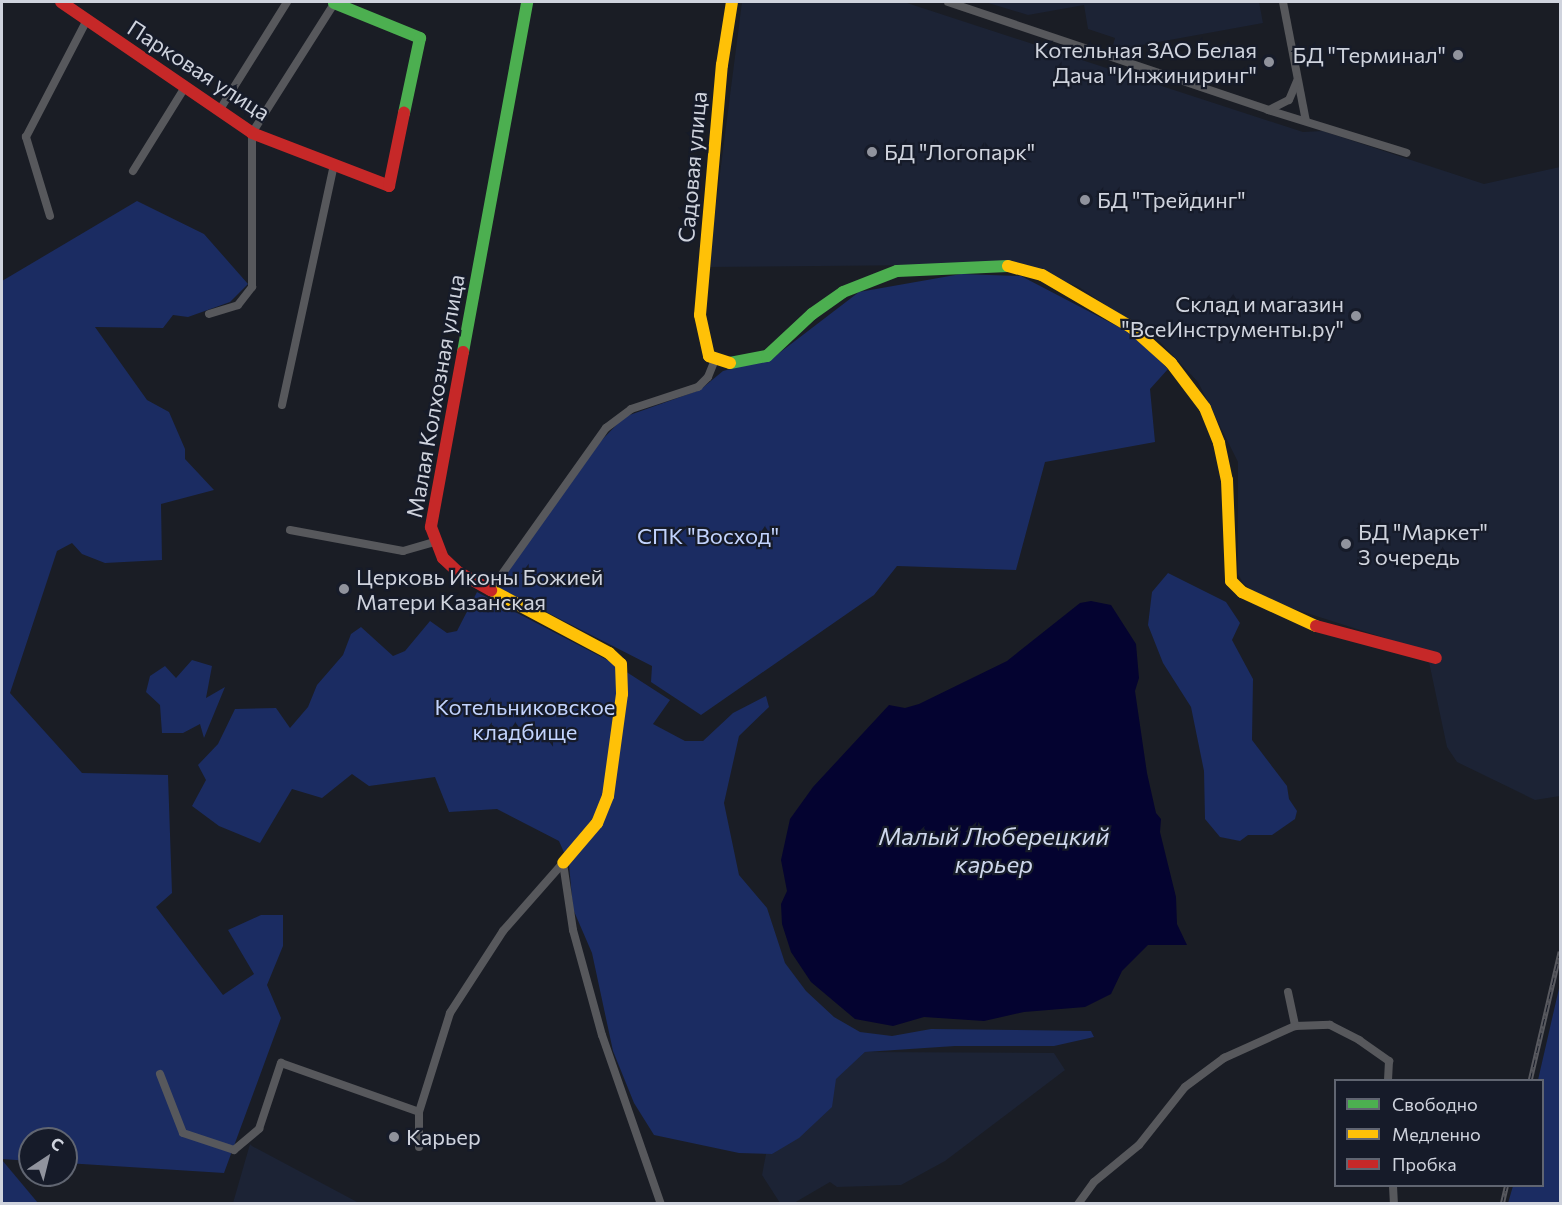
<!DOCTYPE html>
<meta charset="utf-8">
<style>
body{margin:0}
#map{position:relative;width:1562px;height:1205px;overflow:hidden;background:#1a1d25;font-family:Commissioner,sans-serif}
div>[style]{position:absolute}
.built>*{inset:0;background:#1c2335}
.green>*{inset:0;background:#1b2c62}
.water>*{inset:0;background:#040330}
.street>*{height:8px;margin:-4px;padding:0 4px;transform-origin:4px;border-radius:4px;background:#57585c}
.fast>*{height:12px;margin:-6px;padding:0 6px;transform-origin:6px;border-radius:6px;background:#4caf50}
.slow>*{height:12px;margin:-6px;padding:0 6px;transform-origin:6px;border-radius:6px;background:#ffc107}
.jam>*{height:12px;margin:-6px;padding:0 6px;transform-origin:6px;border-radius:6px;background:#c62828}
.rail>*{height:4.5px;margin-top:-2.25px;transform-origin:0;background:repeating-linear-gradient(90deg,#161b29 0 7px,#595a60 0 14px);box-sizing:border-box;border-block:2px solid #595a60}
.dots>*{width:16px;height:16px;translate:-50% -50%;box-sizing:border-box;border:3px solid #161b29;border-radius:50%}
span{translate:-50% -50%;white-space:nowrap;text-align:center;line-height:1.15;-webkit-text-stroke:4.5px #161b29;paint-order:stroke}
.poi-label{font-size:22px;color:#cfd3dd}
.right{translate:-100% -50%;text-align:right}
.left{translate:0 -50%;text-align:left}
.street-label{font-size:22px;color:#cfd3dd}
.park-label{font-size:22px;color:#c2d3fd}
.water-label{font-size:24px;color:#cfd8ed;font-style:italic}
.frame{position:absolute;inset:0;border:3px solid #cfd3dd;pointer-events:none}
.legend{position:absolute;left:1334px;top:1079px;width:210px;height:108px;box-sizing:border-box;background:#161b29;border:2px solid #606571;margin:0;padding:8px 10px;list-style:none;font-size:18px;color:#cfd3dd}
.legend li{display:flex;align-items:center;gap:12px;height:30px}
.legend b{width:30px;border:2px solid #606571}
.north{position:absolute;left:18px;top:1127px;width:60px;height:60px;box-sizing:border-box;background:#161b29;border:2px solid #606571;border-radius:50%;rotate:35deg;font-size:16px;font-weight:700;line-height:24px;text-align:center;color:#cfd3dd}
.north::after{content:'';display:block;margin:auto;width:21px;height:27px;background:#90939d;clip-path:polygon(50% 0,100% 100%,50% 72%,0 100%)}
</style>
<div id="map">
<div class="built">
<div style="clip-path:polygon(742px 2px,904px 2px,1303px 132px,1323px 131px,1484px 184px,1560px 167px,1560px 796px,1535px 800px,1457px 762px,1447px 747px,1429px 662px,1435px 654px,1260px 598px,1243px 583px,1238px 574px,1238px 462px,1198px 382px,1160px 342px,1079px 287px,1011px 261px,929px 265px,708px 267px)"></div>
<div style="clip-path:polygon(985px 2px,1259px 2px,1263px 23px,1131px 47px,1131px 51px,1113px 45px,1115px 38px,1088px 29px,1084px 5px,1028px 15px)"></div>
<div style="clip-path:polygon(865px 1052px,1054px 1053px,1065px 1070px,945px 1161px,901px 1185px,837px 1187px,830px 1182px,794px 1203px,780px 1203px,762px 1175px,766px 1154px,772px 1154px,835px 1079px)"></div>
<div style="clip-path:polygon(250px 1144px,252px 1146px,359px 1203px,233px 1203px)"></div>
</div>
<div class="green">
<div style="clip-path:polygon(137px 201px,204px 234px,248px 284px,230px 302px,188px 317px,173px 315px,163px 328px,95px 327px,147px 400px,169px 412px,185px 449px,185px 459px,214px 490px,161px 504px,162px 560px,105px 563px,82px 554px,72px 543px,57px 551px,10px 693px,82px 773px,168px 775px,172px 893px,156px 907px,223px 995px,254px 974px,228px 930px,261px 915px,283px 915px,283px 946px,267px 985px,281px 1018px,224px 1173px,66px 1163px,66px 1139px,30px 1139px,30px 1161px,2px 1159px,2px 281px)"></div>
<div style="clip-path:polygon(961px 274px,1021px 276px,1134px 335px,1168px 369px,1150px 389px,1155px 442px,1045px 462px,1016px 570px,897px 566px,874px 595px,701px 715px,651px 682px,652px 666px,499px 588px,500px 582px,600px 442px,624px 417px,700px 390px,723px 371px,774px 357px,859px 292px)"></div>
<div style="clip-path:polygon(1168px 573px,1226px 602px,1240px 623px,1232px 640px,1253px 679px,1252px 740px,1287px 786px,1289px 799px,1297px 811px,1295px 819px,1272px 835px,1248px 835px,1240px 841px,1220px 837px,1205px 819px,1204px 771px,1191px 707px,1163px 663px,1148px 625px,1152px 592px)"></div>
<div style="clip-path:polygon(477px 592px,611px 662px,670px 700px,653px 724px,685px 741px,703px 741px,733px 713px,766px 696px,769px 707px,739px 736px,724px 803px,739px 875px,767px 908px,785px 963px,806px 991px,834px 1017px,860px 1032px,892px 1036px,931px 1029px,1091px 1031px,1094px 1037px,1054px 1046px,955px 1046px,865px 1052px,836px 1079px,832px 1107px,799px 1138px,772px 1154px,739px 1153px,654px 1135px,634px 1103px,613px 1051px,592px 953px,573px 909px,569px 864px,559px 841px,497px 809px,449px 812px,435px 777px,369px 786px,352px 774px,322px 798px,292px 789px,260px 843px,219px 826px,192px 806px,206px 780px,198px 765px,218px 744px,235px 709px,276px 708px,290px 728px,308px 707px,317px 685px,343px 655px,351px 634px,361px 627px,393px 656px,405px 651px,430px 621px,447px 633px,457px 631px)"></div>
<div style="clip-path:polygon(192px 660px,212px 666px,206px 698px,225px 687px,204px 738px,200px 724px,183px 733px,162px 733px,160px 705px,146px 692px,150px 676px,165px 666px,176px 678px)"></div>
<div style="clip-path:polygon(1560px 984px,1560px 1203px,1508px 1203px,1513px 1186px,1542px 1186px,1542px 1080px,1538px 1080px)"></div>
<div style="clip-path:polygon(2px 1160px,38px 1203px,2px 1203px)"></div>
</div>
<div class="water">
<div style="clip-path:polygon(1091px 601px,1111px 605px,1136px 644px,1139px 678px,1135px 691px,1147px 773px,1156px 813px,1161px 819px,1160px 832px,1176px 897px,1177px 924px,1187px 945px,1148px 945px,1122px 971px,1111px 994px,1085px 1007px,1024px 1012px,984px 1021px,924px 1017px,893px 1026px,855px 1019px,811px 982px,791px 952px,782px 924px,781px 904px,787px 891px,781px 860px,790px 819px,813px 787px,889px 705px,905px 708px,919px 704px,1007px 661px,1080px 603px)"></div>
</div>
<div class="street">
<div style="left:948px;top:2px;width:338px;rotate:18.6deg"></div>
<div style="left:1268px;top:110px;width:145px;rotate:17.2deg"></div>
<div style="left:1283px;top:2px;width:121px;rotate:79.1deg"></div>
<div style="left:1269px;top:110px;width:22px;rotate:-27deg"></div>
<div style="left:1289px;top:100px;width:21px;rotate:-67deg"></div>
<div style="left:219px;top:111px;width:128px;rotate:-58deg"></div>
<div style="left:133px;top:171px;width:99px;rotate:-58.2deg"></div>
<div style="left:50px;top:216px;width:83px;rotate:-106.9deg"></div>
<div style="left:26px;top:137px;width:132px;rotate:-62.5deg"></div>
<div style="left:209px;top:314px;width:30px;rotate:-17deg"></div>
<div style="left:238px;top:305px;width:23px;rotate:-52deg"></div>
<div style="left:252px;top:287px;width:154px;rotate:-90deg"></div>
<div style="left:252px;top:133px;width:155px;rotate:-57.6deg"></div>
<div style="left:282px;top:405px;width:246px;rotate:-77.8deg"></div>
<div style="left:290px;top:530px;width:115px;rotate:10.5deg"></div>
<div style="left:403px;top:551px;width:33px;rotate:-16deg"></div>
<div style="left:490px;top:591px;width:200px;rotate:-54.6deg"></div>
<div style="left:606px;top:428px;width:31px;rotate:-37deg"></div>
<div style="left:631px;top:409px;width:71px;rotate:-18.2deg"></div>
<div style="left:698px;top:387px;width:14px;rotate:-45deg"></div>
<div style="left:708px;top:377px;width:18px;rotate:-68deg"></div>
<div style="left:563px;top:863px;width:68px;rotate:81.5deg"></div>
<div style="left:573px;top:930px;width:109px;rotate:74.6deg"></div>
<div style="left:602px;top:1035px;width:179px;rotate:70.8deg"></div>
<div style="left:1288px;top:992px;width:35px;rotate:78deg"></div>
<div style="left:1295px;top:1026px;width:35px;rotate:-2deg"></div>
<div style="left:1330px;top:1025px;width:33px;rotate:27deg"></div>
<div style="left:1359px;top:1040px;width:37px;rotate:35deg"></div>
<div style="left:1389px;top:1061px;width:19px;rotate:93deg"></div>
<div style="left:160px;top:1074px;width:63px;rotate:68.7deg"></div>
<div style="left:183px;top:1133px;width:54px;rotate:18.4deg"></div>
<div style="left:234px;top:1150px;width:33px;rotate:-40deg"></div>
<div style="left:259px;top:1129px;width:70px;rotate:-71.6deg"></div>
<div style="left:281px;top:1063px;width:146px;rotate:19.5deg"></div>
<div style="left:419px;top:1147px;width:35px;rotate:-90deg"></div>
<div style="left:419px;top:1112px;width:104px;rotate:-72.6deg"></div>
<div style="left:450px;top:1013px;width:98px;rotate:-57.1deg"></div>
<div style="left:503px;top:931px;width:91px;rotate:-48.6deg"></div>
<div style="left:1393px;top:1186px;width:18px;rotate:87deg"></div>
<div style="left:1078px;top:1204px;width:27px;rotate:-54deg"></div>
<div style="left:1094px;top:1182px;width:58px;rotate:-39.4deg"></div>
<div style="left:1139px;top:1145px;width:74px;rotate:-51.6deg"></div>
<div style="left:1185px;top:1087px;width:49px;rotate:-36.6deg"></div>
<div style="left:1224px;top:1058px;width:78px;rotate:-24.3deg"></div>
</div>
<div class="fast">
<div style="left:334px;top:3px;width:93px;rotate:22.1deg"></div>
<div style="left:420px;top:38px;width:77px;rotate:102deg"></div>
<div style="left:463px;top:352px;width:356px;rotate:-79.6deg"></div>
<div style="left:730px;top:363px;width:38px;rotate:-11deg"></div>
<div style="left:767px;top:356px;width:62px;rotate:-43deg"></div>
<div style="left:812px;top:314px;width:38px;rotate:-35deg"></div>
<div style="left:843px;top:292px;width:58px;rotate:-21.3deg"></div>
<div style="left:897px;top:271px;width:111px;rotate:-2.6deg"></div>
</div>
<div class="slow">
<div style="left:1008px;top:266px;width:35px;rotate:15deg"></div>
<div style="left:1042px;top:275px;width:103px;rotate:30.3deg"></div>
<div style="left:1131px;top:327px;width:54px;rotate:42deg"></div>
<div style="left:1171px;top:363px;width:56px;rotate:52.9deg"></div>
<div style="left:1205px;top:408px;width:38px;rotate:68deg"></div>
<div style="left:1219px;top:443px;width:38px;rotate:78deg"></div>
<div style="left:1227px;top:480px;width:101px;rotate:87.7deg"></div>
<div style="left:1231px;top:581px;width:16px;rotate:45deg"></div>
<div style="left:1242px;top:592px;width:81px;rotate:24.7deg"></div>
<div style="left:730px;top:363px;width:22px;rotate:-162deg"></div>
<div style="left:709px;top:356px;width:42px;rotate:-102.4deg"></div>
<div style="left:700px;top:315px;width:251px;rotate:-85deg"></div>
<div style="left:722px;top:65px;width:64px;rotate:-81deg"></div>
<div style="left:491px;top:590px;width:134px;rotate:28.1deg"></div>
<div style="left:609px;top:653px;width:16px;rotate:43deg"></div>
<div style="left:621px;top:664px;width:30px;rotate:88deg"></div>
<div style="left:622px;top:694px;width:103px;rotate:97.8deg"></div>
<div style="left:608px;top:796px;width:29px;rotate:112deg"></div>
<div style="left:597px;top:823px;width:52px;rotate:130.4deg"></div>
</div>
<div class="jam">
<div style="left:61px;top:2px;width:232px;rotate:34.4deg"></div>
<div style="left:252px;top:133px;width:147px;rotate:21.1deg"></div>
<div style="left:389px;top:186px;width:75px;rotate:-78.4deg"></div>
<div style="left:463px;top:352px;width:178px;rotate:100.4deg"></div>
<div style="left:431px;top:527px;width:33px;rotate:69deg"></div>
<div style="left:443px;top:558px;width:21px;rotate:43deg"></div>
<div style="left:458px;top:572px;width:38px;rotate:29deg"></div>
<div style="left:1316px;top:626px;width:124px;rotate:14.9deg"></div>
</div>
<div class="rail">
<div style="left:1530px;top:1080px;width:132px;rotate:-76.9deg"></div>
<div style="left:1502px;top:1204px;width:18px;rotate:-77deg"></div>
</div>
<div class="dots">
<div style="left:1458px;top:55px;background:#90939d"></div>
<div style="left:1269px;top:62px;background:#90939d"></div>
<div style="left:872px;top:152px;background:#90939d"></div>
<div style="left:1085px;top:200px;background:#90939d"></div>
<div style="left:1356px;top:316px;background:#90939d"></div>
<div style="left:1346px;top:544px;background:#90939d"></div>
<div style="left:344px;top:589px;background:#90939d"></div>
<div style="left:394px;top:1137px;background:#90939d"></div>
</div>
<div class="poi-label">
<span class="right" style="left:1257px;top:62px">Котельная ЗАО Белая<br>Дача "Инжиниринг"</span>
<span class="right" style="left:1446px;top:55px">БД "Терминал"</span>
<span class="left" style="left:884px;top:152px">БД "Логопарк"</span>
<span class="left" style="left:1097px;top:200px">БД "Трейдинг"</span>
<span class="right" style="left:1344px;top:316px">Склад и магазин<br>"ВсеИнструменты.ру"</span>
<span class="left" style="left:1358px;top:544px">БД "Маркет"<br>3 очередь</span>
<span class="left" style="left:356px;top:589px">Церковь Иконы Божией<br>Матери Казанская</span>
<span class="left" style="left:406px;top:1137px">Карьер</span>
</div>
<div class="street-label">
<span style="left:199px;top:70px;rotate:33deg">Парковая улица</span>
<span style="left:692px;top:167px;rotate:-85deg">Садовая улица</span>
<span style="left:435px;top:396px;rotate:-80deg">Малая Колхозная улица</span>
</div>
<div class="park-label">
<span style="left:708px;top:536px">СПК "Восход"</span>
<span style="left:525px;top:719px">Котельниковское<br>кладбище</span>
</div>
<div class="water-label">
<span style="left:994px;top:850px">Малый Люберецкий<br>карьер</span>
</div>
<div class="frame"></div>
<ul class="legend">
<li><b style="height:8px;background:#4caf50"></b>Свободно</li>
<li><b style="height:8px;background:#ffc107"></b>Медленно</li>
<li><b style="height:8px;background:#c62828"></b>Пробка</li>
</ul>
<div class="north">С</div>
</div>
